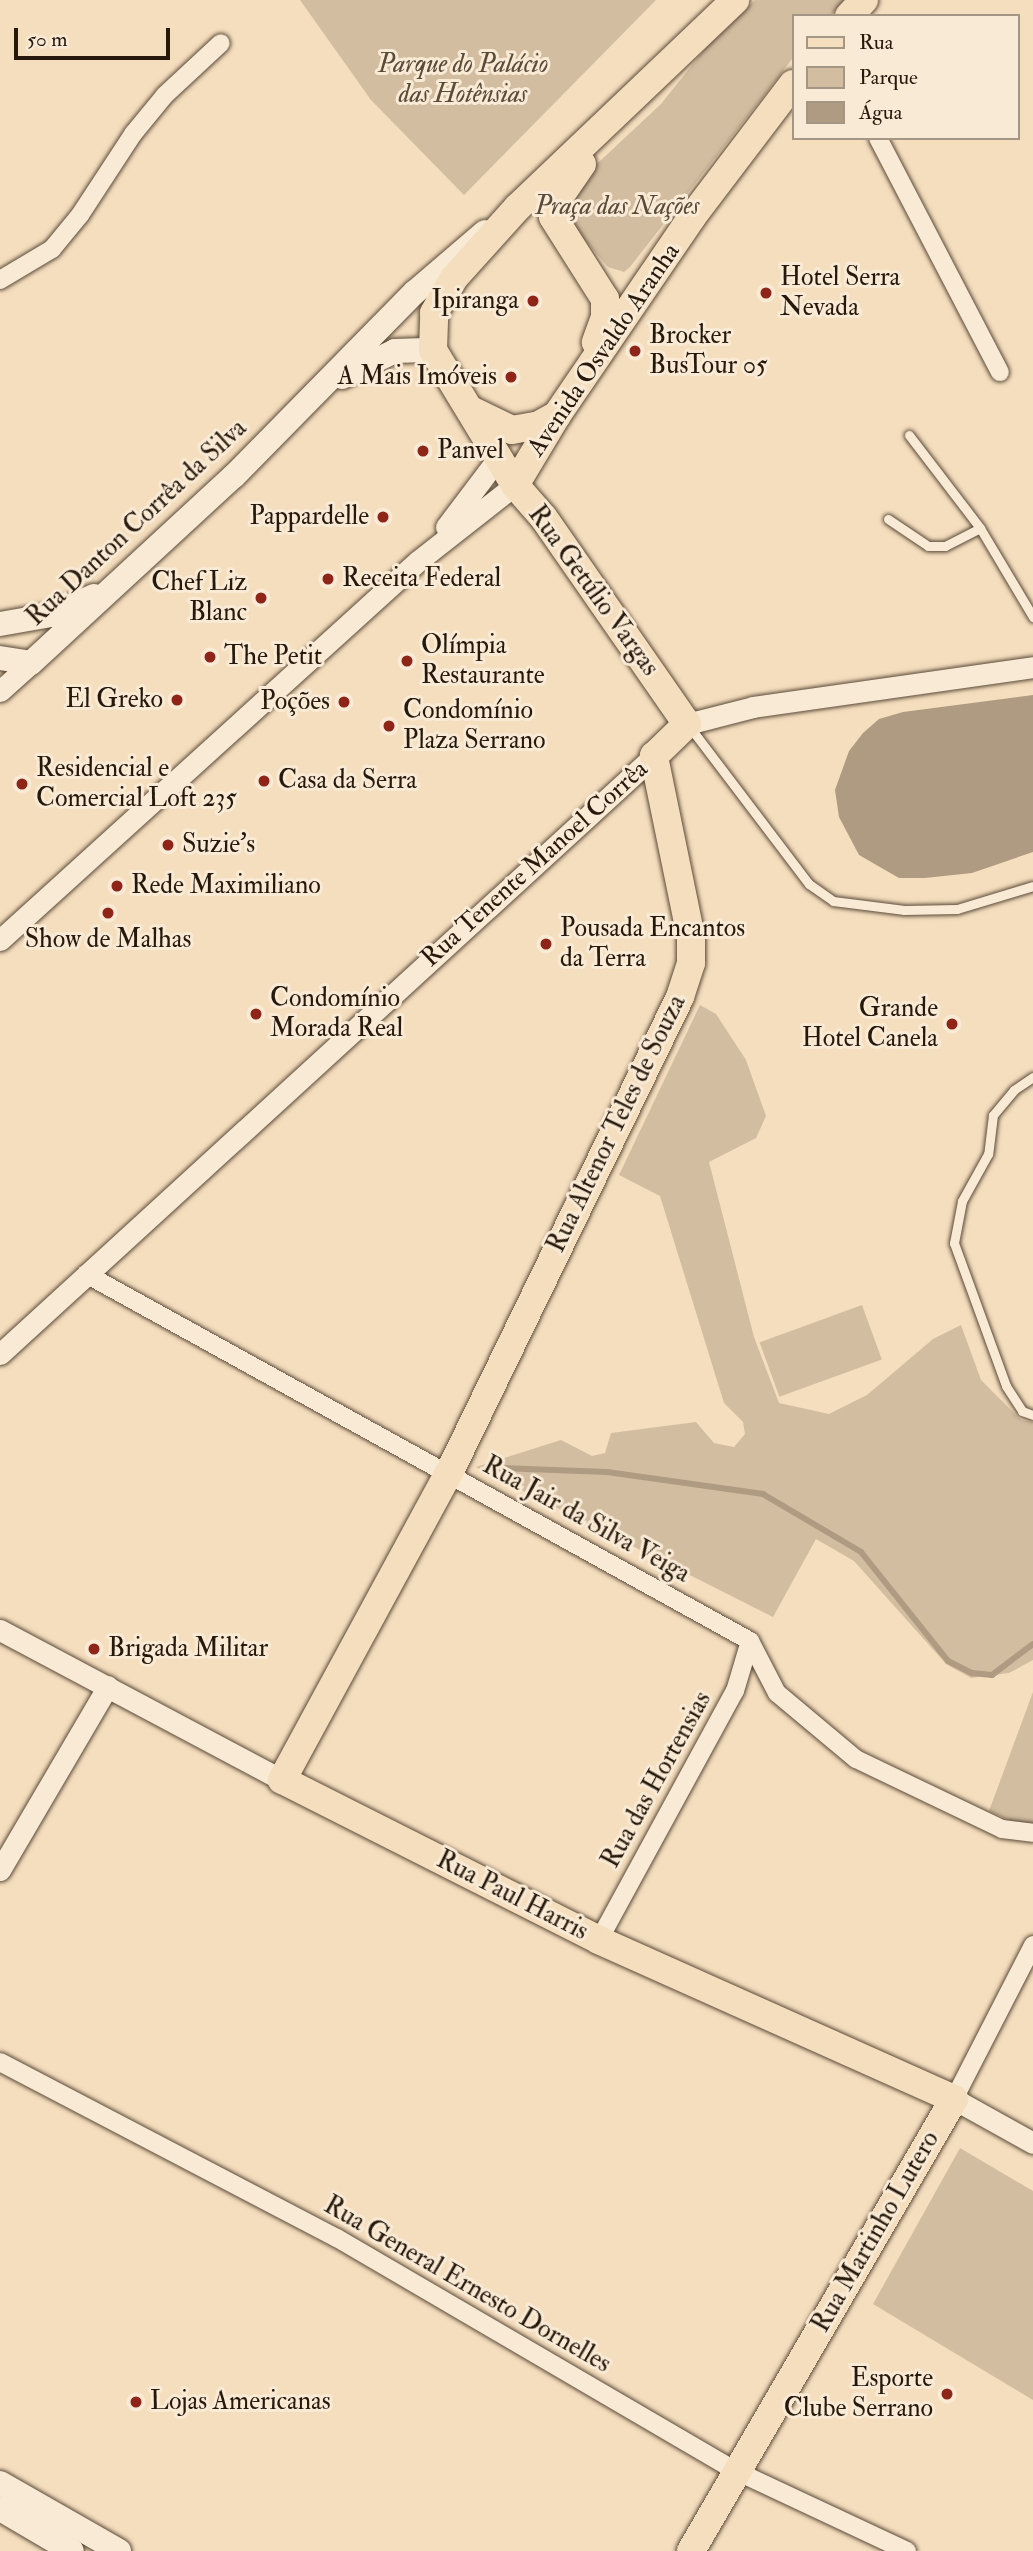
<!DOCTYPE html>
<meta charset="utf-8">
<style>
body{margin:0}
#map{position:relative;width:1033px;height:2551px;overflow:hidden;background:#f5debe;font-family:"IM FELL Double Pica",serif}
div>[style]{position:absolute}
.green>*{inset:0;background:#d2bda0;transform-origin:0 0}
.water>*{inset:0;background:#af9b81}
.stream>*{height:6px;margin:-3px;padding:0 3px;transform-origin:3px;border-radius:3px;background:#af9b81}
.roads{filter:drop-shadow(0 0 2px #5a4a38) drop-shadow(0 0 2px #5a4a38)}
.service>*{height:9px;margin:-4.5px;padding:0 4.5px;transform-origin:4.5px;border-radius:4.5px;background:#f8ead5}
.minor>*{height:18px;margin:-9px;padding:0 9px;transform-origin:9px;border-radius:9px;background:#f8ead5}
.tertiary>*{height:21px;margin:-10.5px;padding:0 10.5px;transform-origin:10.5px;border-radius:10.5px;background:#f8ead5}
.secondary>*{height:24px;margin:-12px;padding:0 12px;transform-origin:12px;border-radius:12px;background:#f8ead5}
.primary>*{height:28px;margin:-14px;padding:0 14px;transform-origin:14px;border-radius:14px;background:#f5debe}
.dots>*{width:19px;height:19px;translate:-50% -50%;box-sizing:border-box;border:4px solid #f8ead5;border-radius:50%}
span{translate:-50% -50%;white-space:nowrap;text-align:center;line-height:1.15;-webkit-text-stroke:6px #f8ead5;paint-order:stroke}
.park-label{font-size:26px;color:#5a4a38;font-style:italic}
.poi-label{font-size:26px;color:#26190b}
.left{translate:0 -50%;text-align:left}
.right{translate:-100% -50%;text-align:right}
.street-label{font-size:26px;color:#26190b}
.legend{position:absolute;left:792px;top:14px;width:228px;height:126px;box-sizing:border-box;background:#f8ead5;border:2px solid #a49684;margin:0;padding:9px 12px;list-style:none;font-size:21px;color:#26190b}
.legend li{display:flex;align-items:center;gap:14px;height:35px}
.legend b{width:35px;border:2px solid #a49684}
.scale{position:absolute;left:14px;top:28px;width:156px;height:32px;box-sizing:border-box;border:4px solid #26190b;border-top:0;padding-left:9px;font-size:21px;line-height:24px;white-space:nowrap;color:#26190b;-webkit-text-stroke:5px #f8ead5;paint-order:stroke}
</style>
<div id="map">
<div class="green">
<div style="clip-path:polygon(300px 0,656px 0,464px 195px,371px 100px)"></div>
<div style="clip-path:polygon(755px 0,844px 0,830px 16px,793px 16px,793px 58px,630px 267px,624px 272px,608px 267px,565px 217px,570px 189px,661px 104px,709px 44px)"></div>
<div style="clip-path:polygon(700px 1005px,716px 1014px,746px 1060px,766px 1116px,756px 1138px,709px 1162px,754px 1337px,779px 1403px,829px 1414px,867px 1395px,933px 1339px,961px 1325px,981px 1380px,1021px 1420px,1033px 1422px,1033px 1660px,1009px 1673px,971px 1678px,946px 1664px,854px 1561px,816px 1539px,773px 1617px,476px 1467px,561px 1440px,592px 1456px,605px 1453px,611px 1433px,696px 1422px,714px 1443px,734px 1447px,745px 1434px,743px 1422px,724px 1403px,660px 1196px,619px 1175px)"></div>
<div style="left:862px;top:1305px;width:58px;height:109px;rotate:70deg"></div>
<div style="clip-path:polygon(1033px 1692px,1033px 1824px,1020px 1825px,989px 1811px)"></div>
<div style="clip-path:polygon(960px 2148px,1033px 2191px,1033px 2400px,873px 2304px)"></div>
</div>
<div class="water">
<div style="clip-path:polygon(1033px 695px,1033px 852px,972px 873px,925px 878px,899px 878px,859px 855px,839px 817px,835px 790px,849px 751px,863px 733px,879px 719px,903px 712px)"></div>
</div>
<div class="stream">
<div style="left:501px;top:1468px;width:106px;rotate:2.2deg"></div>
<div style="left:607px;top:1472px;width:158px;rotate:8deg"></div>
<div style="left:763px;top:1494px;width:114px;rotate:30.6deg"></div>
<div style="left:861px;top:1552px;width:139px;rotate:51.4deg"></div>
<div style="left:948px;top:1661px;width:27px;rotate:27deg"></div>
<div style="left:972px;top:1673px;width:20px;rotate:6deg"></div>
<div style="left:992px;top:1675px;width:51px;rotate:-37.1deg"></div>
</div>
<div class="roads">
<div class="service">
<div style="left:909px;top:435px;width:117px;rotate:52.6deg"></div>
<div style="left:980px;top:528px;width:104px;rotate:59.2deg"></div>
<div style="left:888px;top:519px;width:48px;rotate:34deg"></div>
<div style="left:928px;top:546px;width:17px"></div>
<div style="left:945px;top:546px;width:39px;rotate:-27deg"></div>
<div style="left:689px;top:726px;width:198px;rotate:52.8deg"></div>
<div style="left:809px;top:884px;width:29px;rotate:35deg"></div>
<div style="left:833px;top:901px;width:72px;rotate:7.2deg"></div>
<div style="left:904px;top:910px;width:53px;rotate:-1.1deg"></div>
<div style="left:957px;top:909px;width:79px;rotate:-16.8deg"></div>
<div style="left:1033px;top:1077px;width:23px;rotate:146deg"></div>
<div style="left:1014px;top:1090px;width:33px;rotate:130deg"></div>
<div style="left:993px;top:1115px;width:39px;rotate:97deg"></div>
<div style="left:988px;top:1154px;width:54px;rotate:119deg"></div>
<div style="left:962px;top:1201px;width:43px;rotate:100.8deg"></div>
<div style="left:954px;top:1243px;width:152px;rotate:70deg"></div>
<div style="left:1006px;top:1386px;width:30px;rotate:57deg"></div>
<div style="left:1022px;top:1411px;width:12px;rotate:20deg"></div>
</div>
<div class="minor">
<div style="left:878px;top:138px;width:264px;rotate:62.5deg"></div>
<div style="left:0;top:280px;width:61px;rotate:-30.8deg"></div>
<div style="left:52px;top:249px;width:44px;rotate:-50.5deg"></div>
<div style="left:80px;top:215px;width:97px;rotate:-56.8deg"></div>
<div style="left:133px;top:134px;width:50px;rotate:-50.6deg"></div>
<div style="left:165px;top:95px;width:76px;rotate:-42.9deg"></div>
<div style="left:86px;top:1274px;width:759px;rotate:28.93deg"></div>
<div style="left:750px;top:1641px;width:59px;rotate:62.6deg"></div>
<div style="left:777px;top:1693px;width:103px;rotate:39.9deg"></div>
<div style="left:856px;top:1759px;width:162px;rotate:25.6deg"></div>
<div style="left:1002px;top:1829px;width:31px;rotate:7deg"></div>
<div style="left:599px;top:1940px;width:284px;rotate:-61.4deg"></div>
<div style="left:735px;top:1691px;width:52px;rotate:-73.3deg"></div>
<div style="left:0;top:2062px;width:380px;rotate:27.6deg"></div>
<div style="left:337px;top:2238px;width:462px;rotate:30.3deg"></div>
<div style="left:736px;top:2471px;width:189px;rotate:25.1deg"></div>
<div style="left:954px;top:2099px;width:173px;rotate:-62.8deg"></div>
</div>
<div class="tertiary">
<div style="left:446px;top:527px;width:88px;rotate:-52.9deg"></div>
<div style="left:0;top:691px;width:42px;rotate:-42.1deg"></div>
<div style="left:687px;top:724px;width:68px;rotate:-14.4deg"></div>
<div style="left:753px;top:707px;width:283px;rotate:-8.1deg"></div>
<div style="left:0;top:940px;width:564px;rotate:-42.2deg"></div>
<div style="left:418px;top:561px;width:123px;rotate:-38.1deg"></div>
<div style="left:0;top:1354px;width:886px;rotate:-42.44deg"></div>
<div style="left:0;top:1630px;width:319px;rotate:28deg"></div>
<div style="left:0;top:1870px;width:213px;rotate:-59.6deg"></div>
<div style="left:954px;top:2099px;width:90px;rotate:29.1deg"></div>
</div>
<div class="secondary">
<div style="left:342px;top:377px;width:59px;rotate:-26.1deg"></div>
<div style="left:395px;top:351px;width:38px;rotate:-2deg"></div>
<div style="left:0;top:624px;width:52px;rotate:-10deg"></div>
<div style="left:51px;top:615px;width:47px;rotate:-23.8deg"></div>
<div style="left:0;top:658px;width:31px;rotate:9deg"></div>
<div style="left:31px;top:663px;width:276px;rotate:-42.7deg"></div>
<div style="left:234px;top:476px;width:258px;rotate:-45.5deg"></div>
<div style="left:415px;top:292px;width:92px;rotate:-40.6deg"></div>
<div style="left:0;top:2483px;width:137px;rotate:29.7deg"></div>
<div style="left:0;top:2509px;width:83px;rotate:30.3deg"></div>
</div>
<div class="primary">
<div style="left:849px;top:16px;width:22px;rotate:-47deg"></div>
<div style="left:582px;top:164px;width:46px;rotate:124.4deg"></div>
<div style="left:556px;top:202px;width:15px;rotate:101deg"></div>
<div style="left:553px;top:217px;width:97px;rotate:57.6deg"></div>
<div style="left:605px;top:299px;width:18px;rotate:90deg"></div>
<div style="left:605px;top:317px;width:27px;rotate:110deg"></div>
<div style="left:473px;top:411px;width:43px;rotate:26deg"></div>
<div style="left:512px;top:430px;width:27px;rotate:-10deg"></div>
<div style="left:539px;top:425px;width:21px;rotate:-29deg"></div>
<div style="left:515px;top:485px;width:82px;rotate:-59deg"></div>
<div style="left:557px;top:415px;width:240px;rotate:-55.7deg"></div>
<div style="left:692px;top:217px;width:167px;rotate:-52.8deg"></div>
<div style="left:691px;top:2551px;width:523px;rotate:-59.81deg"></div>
<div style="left:954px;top:2099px;width:389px;rotate:-155.9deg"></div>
<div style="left:599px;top:1940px;width:355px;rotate:-153.2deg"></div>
<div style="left:282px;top:1780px;width:349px;rotate:-61.5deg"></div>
<div style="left:449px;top:1473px;width:529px;rotate:-64.11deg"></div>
<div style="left:680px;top:997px;width:36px;rotate:-72deg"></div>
<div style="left:691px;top:963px;width:26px;rotate:-90deg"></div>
<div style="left:691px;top:937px;width:185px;rotate:-101.6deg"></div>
<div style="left:654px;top:756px;width:46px;rotate:-44.1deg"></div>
<div style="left:687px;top:724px;width:252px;rotate:-124.8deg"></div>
<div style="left:543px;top:517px;width:43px;rotate:-131.2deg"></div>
<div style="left:515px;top:485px;width:158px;rotate:-121.3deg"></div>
<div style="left:433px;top:350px;width:37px;rotate:-88deg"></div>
<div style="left:434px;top:313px;width:40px;rotate:-60.3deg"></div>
<div style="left:454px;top:278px;width:96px;rotate:-48deg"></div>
<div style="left:518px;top:207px;width:300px;rotate:-43.6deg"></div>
</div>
</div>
<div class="dots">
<div style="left:766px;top:293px;background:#8f2418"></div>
<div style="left:533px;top:301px;background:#8f2418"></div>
<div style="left:635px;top:351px;background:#8f2418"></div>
<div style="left:511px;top:377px;background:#8f2418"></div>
<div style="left:423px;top:451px;background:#8f2418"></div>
<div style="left:383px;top:517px;background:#8f2418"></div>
<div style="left:328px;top:579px;background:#8f2418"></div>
<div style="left:261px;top:598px;background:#8f2418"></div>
<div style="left:210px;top:657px;background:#8f2418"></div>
<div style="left:407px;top:661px;background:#8f2418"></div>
<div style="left:177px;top:700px;background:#8f2418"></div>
<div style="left:344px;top:702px;background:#8f2418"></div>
<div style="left:389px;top:726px;background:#8f2418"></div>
<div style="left:264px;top:781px;background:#8f2418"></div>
<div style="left:22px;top:784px;background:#8f2418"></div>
<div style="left:168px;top:845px;background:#8f2418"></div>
<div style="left:117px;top:886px;background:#8f2418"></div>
<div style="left:108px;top:913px;background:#8f2418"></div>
<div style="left:546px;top:944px;background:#8f2418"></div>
<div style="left:256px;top:1014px;background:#8f2418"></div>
<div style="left:952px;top:1024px;background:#8f2418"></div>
<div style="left:94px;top:1649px;background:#8f2418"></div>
<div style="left:947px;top:2394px;background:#8f2418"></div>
<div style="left:136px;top:2402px;background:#8f2418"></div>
</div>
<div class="park-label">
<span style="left:463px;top:80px">Parque do Palácio<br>das Hotênsias</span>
<span style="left:617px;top:207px">Praça das Nações</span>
</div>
<div class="poi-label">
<span class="left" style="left:780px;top:293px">Hotel Serra<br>Nevada</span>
<span class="right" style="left:519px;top:301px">Ipiranga</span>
<span class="left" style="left:649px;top:351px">Brocker<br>BusTour 05</span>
<span class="right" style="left:497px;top:377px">A Mais Imóveis</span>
<span class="left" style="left:437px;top:451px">Panvel</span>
<span class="right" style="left:369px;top:517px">Pappardelle</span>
<span class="left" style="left:342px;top:579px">Receita Federal</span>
<span class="right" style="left:247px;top:598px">Chef Liz<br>Blanc</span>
<span class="left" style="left:421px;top:661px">Olímpia<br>Restaurante</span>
<span class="left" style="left:224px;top:657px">The Petit</span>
<span class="right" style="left:163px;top:700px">El Greko</span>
<span class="right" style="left:330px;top:702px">Poções</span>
<span class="left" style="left:403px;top:726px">Condomínio<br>Plaza Serrano</span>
<span class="left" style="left:36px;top:784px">Residencial e<br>Comercial Loft 235</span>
<span class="left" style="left:278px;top:781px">Casa da Serra</span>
<span class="left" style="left:182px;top:845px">Suzie's</span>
<span class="left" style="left:131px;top:886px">Rede Maximiliano</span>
<span class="left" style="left:560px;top:944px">Pousada Encantos<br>da Terra</span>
<span style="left:108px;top:940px">Show de Malhas</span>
<span class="left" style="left:270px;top:1014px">Condomínio<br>Morada Real</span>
<span class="right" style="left:938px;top:1024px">Grande<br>Hotel Canela</span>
<span class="left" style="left:108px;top:1649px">Brigada Militar</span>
<span class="right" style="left:933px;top:2394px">Esporte<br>Clube Serrano</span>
<span class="left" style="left:150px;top:2402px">Lojas Americanas</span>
</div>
<div class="street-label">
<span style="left:604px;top:350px;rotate:-56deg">Avenida Osvaldo Aranha</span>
<span style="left:137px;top:523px;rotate:-43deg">Rua Danton Corrêa da Silva</span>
<span style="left:593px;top:591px;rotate:54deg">Rua Getúlio Vargas</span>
<span style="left:535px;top:864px;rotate:-42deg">Rua Tenente Manoel Corrêa</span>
<span style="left:617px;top:1124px;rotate:-64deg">Rua Altenor Teles de Souza</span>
<span style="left:586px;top:1520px;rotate:29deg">Rua Jair da Silva Veiga</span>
<span style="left:657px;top:1780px;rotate:-61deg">Rua das Hortensias</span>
<span style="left:512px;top:1896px;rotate:27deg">Rua Paul Harris</span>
<span style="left:876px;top:2232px;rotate:-60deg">Rua Martinho Lutero</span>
<span style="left:467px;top:2285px;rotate:30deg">Rua General Ernesto Dornelles</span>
</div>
<ul class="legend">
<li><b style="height:9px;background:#f5debe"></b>Rua</li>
<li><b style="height:19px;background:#d2bda0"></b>Parque</li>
<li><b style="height:19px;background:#af9b81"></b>Água</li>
</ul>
<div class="scale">50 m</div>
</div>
